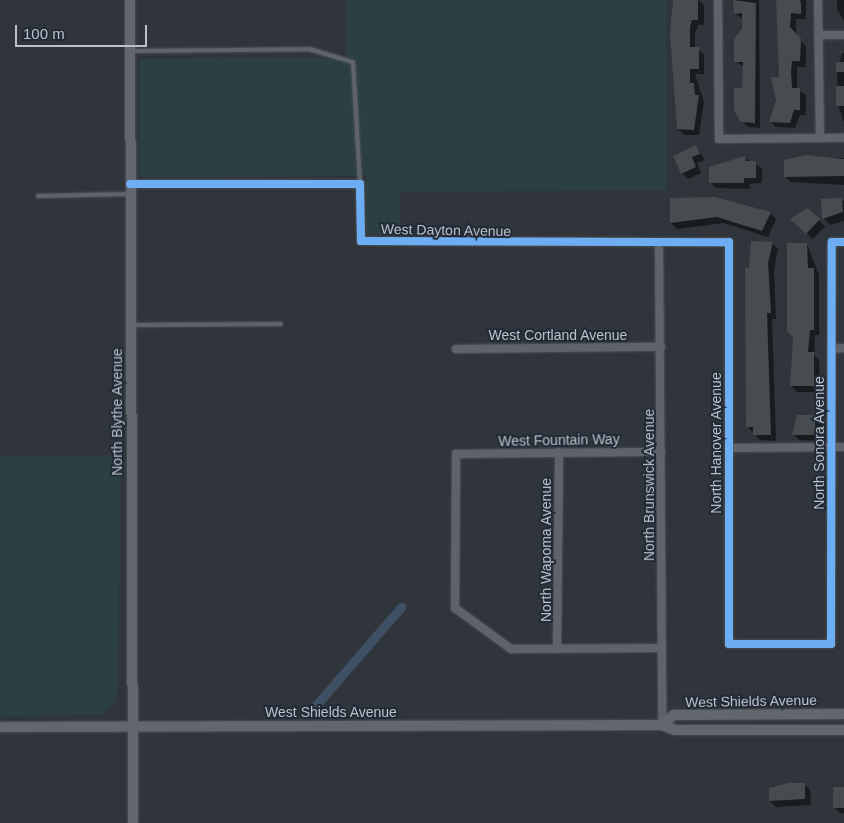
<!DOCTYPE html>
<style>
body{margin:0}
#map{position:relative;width:844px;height:823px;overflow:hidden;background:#2f353b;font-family:Arial,sans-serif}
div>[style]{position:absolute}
.green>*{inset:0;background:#2c4042}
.shadow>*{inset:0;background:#0007}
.canal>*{height:9px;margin:-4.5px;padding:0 4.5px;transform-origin:4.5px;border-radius:4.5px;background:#3f4f64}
.building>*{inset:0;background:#474c51;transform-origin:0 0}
.roads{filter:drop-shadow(0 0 1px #4c5156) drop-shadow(0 0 1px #4c5156)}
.lane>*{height:4px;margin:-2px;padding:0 2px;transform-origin:2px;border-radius:2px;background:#5f6369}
.street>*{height:8px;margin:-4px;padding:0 4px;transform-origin:4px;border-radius:4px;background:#5f6369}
.secondary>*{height:10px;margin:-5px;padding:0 5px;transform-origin:5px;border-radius:5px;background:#63676d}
.cycleway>*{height:8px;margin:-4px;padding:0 4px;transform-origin:4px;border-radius:4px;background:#6dadf4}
span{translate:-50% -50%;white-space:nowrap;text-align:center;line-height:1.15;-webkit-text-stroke:4px #222b36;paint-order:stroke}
.street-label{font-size:14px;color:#bac1cb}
.scale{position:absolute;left:15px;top:25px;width:132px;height:22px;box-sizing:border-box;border:2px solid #bac1cb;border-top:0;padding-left:6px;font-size:15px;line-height:18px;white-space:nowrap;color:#bac1cb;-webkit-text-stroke:4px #222b36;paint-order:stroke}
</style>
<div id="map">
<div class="green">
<div style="clip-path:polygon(346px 0,666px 0,666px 190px,400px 192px,400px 234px,366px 234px,366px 176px,140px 177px,140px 59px,346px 58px)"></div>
<div style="clip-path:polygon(0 456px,121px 456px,118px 687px,115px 702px,101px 715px,0 716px)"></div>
</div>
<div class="shadow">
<div style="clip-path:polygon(676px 0,699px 0,704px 5px,704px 25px,698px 25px,695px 33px,695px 48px,704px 54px,704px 74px,695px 74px,704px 102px,699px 135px,684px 135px,678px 129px)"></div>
<div style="clip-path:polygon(735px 0,759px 0,760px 128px,748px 127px,742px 121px,744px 67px,735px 61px,743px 19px,735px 13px)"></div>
<div style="clip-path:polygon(776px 0,806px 0,806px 19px,796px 19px,796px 35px,806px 46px,806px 67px,797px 67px,797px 89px,806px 95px,806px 115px,800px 115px,795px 128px,776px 127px,771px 122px,781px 78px)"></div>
<div style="clip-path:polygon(837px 0,844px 0,844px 21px,837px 9px)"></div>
<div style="clip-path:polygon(842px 53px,844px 53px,844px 123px,838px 105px,837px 71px)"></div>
<div style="clip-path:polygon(696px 147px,705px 160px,697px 163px,701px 173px,688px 179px,682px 173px)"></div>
<div style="clip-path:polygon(797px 157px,844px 158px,844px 185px,791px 182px,785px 176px)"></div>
<div style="clip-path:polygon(745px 158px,762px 168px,762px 183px,749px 184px,750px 189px,716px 188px,710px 182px)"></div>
<div style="clip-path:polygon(715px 198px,770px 213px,776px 219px,768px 237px,724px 223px,677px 229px,671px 223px)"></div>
<div style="clip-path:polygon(823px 200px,844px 201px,844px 221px,830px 225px,824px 219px)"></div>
<div style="clip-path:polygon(808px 210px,825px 226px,813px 239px,792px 219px)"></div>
<div style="clip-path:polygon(772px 243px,778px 249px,774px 270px,776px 319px,772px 319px,776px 441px,760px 440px,747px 426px,750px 269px)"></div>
<div style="clip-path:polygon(807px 244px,819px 275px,819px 335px,815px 335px,814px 355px,819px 360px,820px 392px,797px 392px,791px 386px)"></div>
<div style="clip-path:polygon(815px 417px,821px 423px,820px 441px,799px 440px,793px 434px,794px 425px)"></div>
<div style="clip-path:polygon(804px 784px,810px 790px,811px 805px,776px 807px,770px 801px)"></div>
<div style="clip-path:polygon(844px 788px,844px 813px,841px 814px,835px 808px)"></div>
</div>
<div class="canal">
<div style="left:311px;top:711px;width:138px;rotate:-49.1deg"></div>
</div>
<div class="building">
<div style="clip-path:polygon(673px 0,698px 0,698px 20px,692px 20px,690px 27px,690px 47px,699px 47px,699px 69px,690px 69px,690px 83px,694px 83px,695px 95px,699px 95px,694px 130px,677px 129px,670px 33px)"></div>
<div style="clip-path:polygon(733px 0,756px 3px,755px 123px,741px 122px,734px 111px,734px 88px,742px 88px,743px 62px,734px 62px,734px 39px,742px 28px,742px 13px,734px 14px)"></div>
<div style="clip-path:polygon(776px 0,800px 0,801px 4px,801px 14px,791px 13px,790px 27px,801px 39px,800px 61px,792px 61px,791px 72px,792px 88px,800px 88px,800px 110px,794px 110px,790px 123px,769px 122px,776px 100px,771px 77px,779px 77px)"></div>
<div style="left:836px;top:62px;width:8px;height:10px"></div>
<div style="left:836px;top:86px;width:8px;height:20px"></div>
<div style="clip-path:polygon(696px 145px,700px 154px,692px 157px,696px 167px,681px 174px,673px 156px)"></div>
<div style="clip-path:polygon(806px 155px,844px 159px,844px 176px,784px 177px,784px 160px)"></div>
<div style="clip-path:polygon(745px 156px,746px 161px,756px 161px,756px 178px,744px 178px,744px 183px,709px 183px,709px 167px)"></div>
<div style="clip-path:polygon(715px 197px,771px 212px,762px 231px,717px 217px,670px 223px,670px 198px)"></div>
<div style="clip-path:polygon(842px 198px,843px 212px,822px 219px,821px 199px)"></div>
<div style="clip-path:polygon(808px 208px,820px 219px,806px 234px,790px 219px)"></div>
<div style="clip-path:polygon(751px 241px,773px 242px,768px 263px,771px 313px,767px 313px,771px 435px,753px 435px,753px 427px,746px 427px,745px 268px,749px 268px)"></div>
<div style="clip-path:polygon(787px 243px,807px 243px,808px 268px,814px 268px,814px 330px,810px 330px,808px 352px,814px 352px,814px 386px,790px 386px,793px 338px,787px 331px)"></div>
<div style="clip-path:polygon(797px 415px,815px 415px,815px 435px,792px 435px)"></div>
<div style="clip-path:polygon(788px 783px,805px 783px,805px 799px,769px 801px,769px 788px)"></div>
<div style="left:833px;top:787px;width:11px;height:21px"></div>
</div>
<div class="roads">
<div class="lane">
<div style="left:132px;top:51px;width:177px;rotate:-0.6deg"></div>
<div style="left:309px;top:49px;width:46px;rotate:16.5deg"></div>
<div style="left:353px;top:62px;width:122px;rotate:86.7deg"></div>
<div style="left:38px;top:196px;width:92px;rotate:-1.2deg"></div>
<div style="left:133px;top:325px;width:148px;rotate:-0.4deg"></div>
</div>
<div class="street">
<div style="left:718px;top:0;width:139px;rotate:89.6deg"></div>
<div style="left:719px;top:139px;width:125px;rotate:-0.5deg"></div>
<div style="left:818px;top:0;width:138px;rotate:89.2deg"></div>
<div style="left:819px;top:35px;width:25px"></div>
<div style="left:130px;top:184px;width:230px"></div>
<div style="left:360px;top:184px;width:57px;rotate:89deg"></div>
<div style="left:361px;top:241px;width:368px;rotate:0.2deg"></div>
<div style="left:729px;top:242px;width:402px;rotate:90deg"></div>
<div style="left:729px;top:644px;width:102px"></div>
<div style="left:831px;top:644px;width:402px;rotate:-89.9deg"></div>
<div style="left:832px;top:242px;width:12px"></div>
<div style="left:659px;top:244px;width:481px;rotate:89.6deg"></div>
<div style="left:456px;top:349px;width:205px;rotate:-0.6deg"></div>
<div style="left:831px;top:349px;width:13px;rotate:-4deg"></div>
<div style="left:729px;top:448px;width:115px;rotate:-0.5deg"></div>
<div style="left:661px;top:648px;width:150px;rotate:179.6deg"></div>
<div style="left:511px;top:649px;width:69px;rotate:-143.8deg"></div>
<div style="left:455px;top:608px;width:154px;rotate:-89.6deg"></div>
<div style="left:456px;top:454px;width:205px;rotate:-0.6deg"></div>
<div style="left:557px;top:649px;width:197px;rotate:-89.4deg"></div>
</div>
<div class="secondary">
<div style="left:130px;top:0;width:823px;rotate:89.79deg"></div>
<div style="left:662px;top:725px;width:16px;rotate:-40deg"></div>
<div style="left:674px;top:715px;width:170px;rotate:-0.3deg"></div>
<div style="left:0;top:727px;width:662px;rotate:-0.17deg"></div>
<div style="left:662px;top:725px;width:14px;rotate:21deg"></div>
<div style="left:675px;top:730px;width:169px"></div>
</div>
</div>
<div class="cycleway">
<div style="left:130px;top:184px;width:230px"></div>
<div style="left:360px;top:184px;width:57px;rotate:89deg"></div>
<div style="left:361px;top:241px;width:368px;rotate:0.2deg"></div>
<div style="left:729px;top:242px;width:402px;rotate:90deg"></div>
<div style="left:729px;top:644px;width:102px"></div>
<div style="left:831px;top:644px;width:402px;rotate:-89.9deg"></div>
<div style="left:832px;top:242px;width:12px"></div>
</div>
<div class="street-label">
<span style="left:446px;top:230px;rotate:1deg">West Dayton Avenue</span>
<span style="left:558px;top:335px">West Cortland Avenue</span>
<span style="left:117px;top:412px;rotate:-90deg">North Blythe Avenue</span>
<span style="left:559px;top:440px;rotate:-1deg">West Fountain Way</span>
<span style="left:716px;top:443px;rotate:-90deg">North Hanover Avenue</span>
<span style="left:819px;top:443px;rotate:-90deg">North Sonora Avenue</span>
<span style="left:649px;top:485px;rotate:-90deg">North Brunswick Avenue</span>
<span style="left:546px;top:550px;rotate:-90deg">North Wapoma Avenue</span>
<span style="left:751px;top:701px;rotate:-1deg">West Shields Avenue</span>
<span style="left:331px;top:712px">West Shields Avenue</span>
</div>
<div class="scale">100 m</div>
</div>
